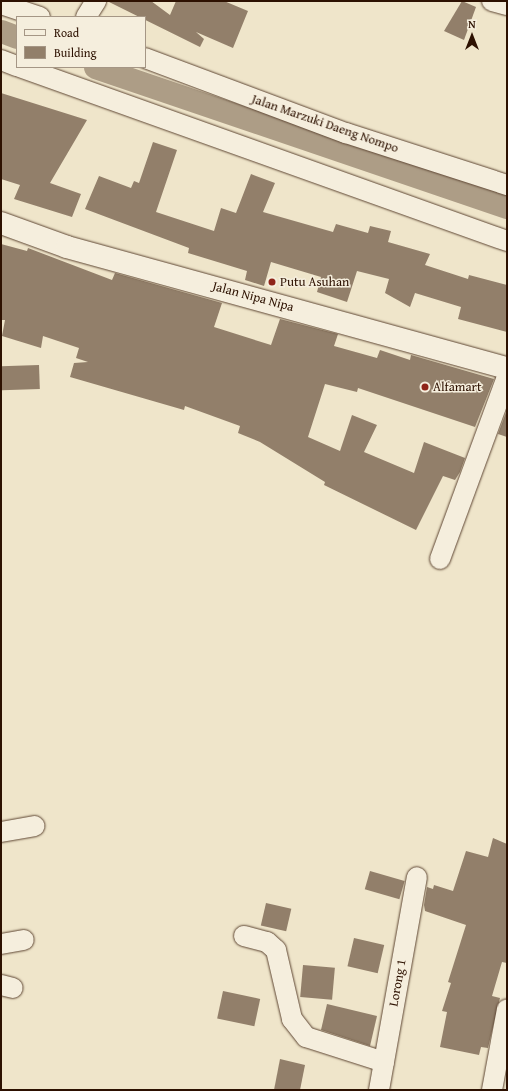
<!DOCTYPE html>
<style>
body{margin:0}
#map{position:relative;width:508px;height:1091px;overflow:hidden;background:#efe5ca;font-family:"Gentium Book Plus",serif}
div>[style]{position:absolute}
.canal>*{height:23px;margin:-11.5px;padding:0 11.5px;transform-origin:11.5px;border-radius:11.5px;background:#ad9d86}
.building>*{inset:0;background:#927f6a;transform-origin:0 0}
.roads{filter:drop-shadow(0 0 1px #5e4633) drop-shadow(0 0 1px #5e4633)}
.minor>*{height:20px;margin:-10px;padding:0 10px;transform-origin:10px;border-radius:10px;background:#f5eedd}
.tertiary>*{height:22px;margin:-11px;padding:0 11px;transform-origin:11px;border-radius:11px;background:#f5eedd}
.dots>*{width:11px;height:11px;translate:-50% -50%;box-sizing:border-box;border:2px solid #f5eedd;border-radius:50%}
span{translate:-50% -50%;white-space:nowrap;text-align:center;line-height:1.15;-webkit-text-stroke:3px #f5eedd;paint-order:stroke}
.street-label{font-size:13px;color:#2d1101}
.poi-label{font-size:13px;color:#2d1101}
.left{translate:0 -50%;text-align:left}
.frame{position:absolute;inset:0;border:2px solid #2d1101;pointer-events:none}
.legend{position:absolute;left:16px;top:16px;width:130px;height:52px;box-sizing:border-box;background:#f5eedd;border:1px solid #a59685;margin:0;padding:5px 7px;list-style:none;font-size:12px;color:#2d1101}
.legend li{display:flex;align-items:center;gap:8px;height:20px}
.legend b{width:20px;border:1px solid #a59685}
.north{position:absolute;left:452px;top:16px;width:40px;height:40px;-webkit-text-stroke:3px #f5eedd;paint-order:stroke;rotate:0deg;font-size:11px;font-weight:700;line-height:16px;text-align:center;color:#2d1101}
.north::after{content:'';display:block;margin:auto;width:14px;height:18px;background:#2d1101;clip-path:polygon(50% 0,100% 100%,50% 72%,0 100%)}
</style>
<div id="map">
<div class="canal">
<div style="left:1px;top:31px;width:17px;rotate:21deg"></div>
<div style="left:95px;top:67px;width:435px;rotate:18.8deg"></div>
</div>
<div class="building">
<div style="clip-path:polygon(107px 1px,151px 1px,170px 15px,176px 1px,224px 1px,248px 11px,233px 48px,196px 32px,204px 39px,200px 47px)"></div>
<div style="clip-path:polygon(462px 1px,476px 7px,464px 40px,444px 31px)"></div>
<div style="clip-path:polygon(1px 93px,87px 120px,50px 183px,81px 194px,72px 217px,14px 199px,20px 185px,1px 179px)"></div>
<div style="clip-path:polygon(153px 142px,177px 150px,156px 212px,214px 231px,221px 208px,236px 213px,251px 174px,275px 183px,263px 212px,333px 232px,336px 224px,368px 233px,370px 226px,391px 231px,388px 242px,430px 254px,425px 265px,468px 279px,469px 275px,507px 285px,507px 332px,458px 319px,461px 307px,415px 293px,410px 307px,385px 293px,389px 279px,357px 271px,347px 302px,317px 292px,321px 277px,271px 262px,264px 286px,245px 280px,247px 271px,188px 253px,189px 248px,85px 209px,99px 176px,131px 188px,134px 181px,139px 183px)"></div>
<div style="clip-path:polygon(1px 244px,27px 251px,28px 248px,112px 280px,115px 273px,222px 303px,214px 327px,271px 345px,280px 319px,338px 334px,334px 346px,377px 358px,380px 350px,410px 360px,411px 355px,494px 379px,475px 427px,358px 388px,357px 392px,325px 384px,308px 437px,340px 451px,352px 415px,377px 425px,364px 452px,414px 473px,424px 442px,465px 458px,460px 472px,455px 480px,443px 476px,416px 530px,324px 485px,325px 482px,260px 442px,238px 433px,240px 426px,185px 406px,184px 410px,70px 377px,74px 363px,88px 362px,76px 358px,79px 348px,43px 336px,41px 348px,2px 336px,5px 320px,1px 320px)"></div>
<div style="left:39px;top:365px;width:24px;height:38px;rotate:88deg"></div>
<div style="clip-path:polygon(507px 410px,507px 437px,498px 434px)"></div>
<div style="clip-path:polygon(493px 838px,507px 844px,507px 963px,502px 962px,492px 996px,500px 998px,488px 1048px,481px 1047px,479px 1055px,440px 1047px,447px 1012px,442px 1011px,451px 983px,448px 982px,466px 925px,425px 911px,424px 905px,427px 887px,433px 889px,434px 885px,453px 891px,466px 851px,488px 857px)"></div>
<div style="left:370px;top:871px;width:36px;height:19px;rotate:16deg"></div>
<div style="left:266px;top:903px;width:26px;height:23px;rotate:13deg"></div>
<div style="left:354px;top:938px;width:31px;height:29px;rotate:13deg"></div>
<div style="left:303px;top:965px;width:32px;height:32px;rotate:5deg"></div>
<div style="left:223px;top:991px;width:38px;height:28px;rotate:12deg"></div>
<div style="clip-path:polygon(327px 1004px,377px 1016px,370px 1046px,321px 1030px)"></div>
<div style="clip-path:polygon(280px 1059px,305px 1065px,300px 1090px,274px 1090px)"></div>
</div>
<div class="roads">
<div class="minor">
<div style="left:492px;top:1px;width:16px;rotate:15deg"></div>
<div style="left:1px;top:4px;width:41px;rotate:18.4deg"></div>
<div style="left:86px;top:17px;width:19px;rotate:-58deg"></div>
<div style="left:145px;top:58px;width:215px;rotate:20.5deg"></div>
<div style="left:346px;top:133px;width:169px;rotate:17.9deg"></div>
<div style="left:1px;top:60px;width:17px;rotate:21deg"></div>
<div style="left:20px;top:67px;width:517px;rotate:19.66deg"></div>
<div style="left:440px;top:559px;width:194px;rotate:-69.8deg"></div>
<div style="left:1px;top:832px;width:34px;rotate:-10deg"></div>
<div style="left:244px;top:936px;width:24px;rotate:15deg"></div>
<div style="left:267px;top:942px;width:12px;rotate:42deg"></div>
<div style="left:276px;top:950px;width:71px;rotate:76.9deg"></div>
<div style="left:292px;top:1019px;width:23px;rotate:52deg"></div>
<div style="left:306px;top:1037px;width:82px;rotate:17.8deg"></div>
<div style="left:1px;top:944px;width:23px;rotate:-10deg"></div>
<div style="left:1px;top:985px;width:12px;rotate:14deg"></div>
<div style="left:379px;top:1090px;width:216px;rotate:-79.9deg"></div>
<div style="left:492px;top:1090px;width:82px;rotate:-79.5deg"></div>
</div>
<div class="tertiary">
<div style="left:1px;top:223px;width:70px;rotate:20deg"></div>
<div style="left:67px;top:247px;width:456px;rotate:15.4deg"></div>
</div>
</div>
<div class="dots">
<div style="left:272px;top:282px;background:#8f2418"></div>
<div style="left:425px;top:387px;background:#8f2418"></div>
</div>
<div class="street-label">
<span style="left:325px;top:124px;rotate:19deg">Jalan Marzuki Daeng Nompo</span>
<span style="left:253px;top:297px;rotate:15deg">Jalan Nipa Nipa</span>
<span style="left:398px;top:983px;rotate:-80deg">Lorong 1</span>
</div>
<div class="poi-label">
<span class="left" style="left:280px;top:282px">Putu Asuhan</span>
<span class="left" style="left:433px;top:387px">Alfamart</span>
</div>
<div class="frame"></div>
<ul class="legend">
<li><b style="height:5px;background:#f5eedd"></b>Road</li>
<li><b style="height:11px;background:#927f6a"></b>Building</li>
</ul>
<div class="north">N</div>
</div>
